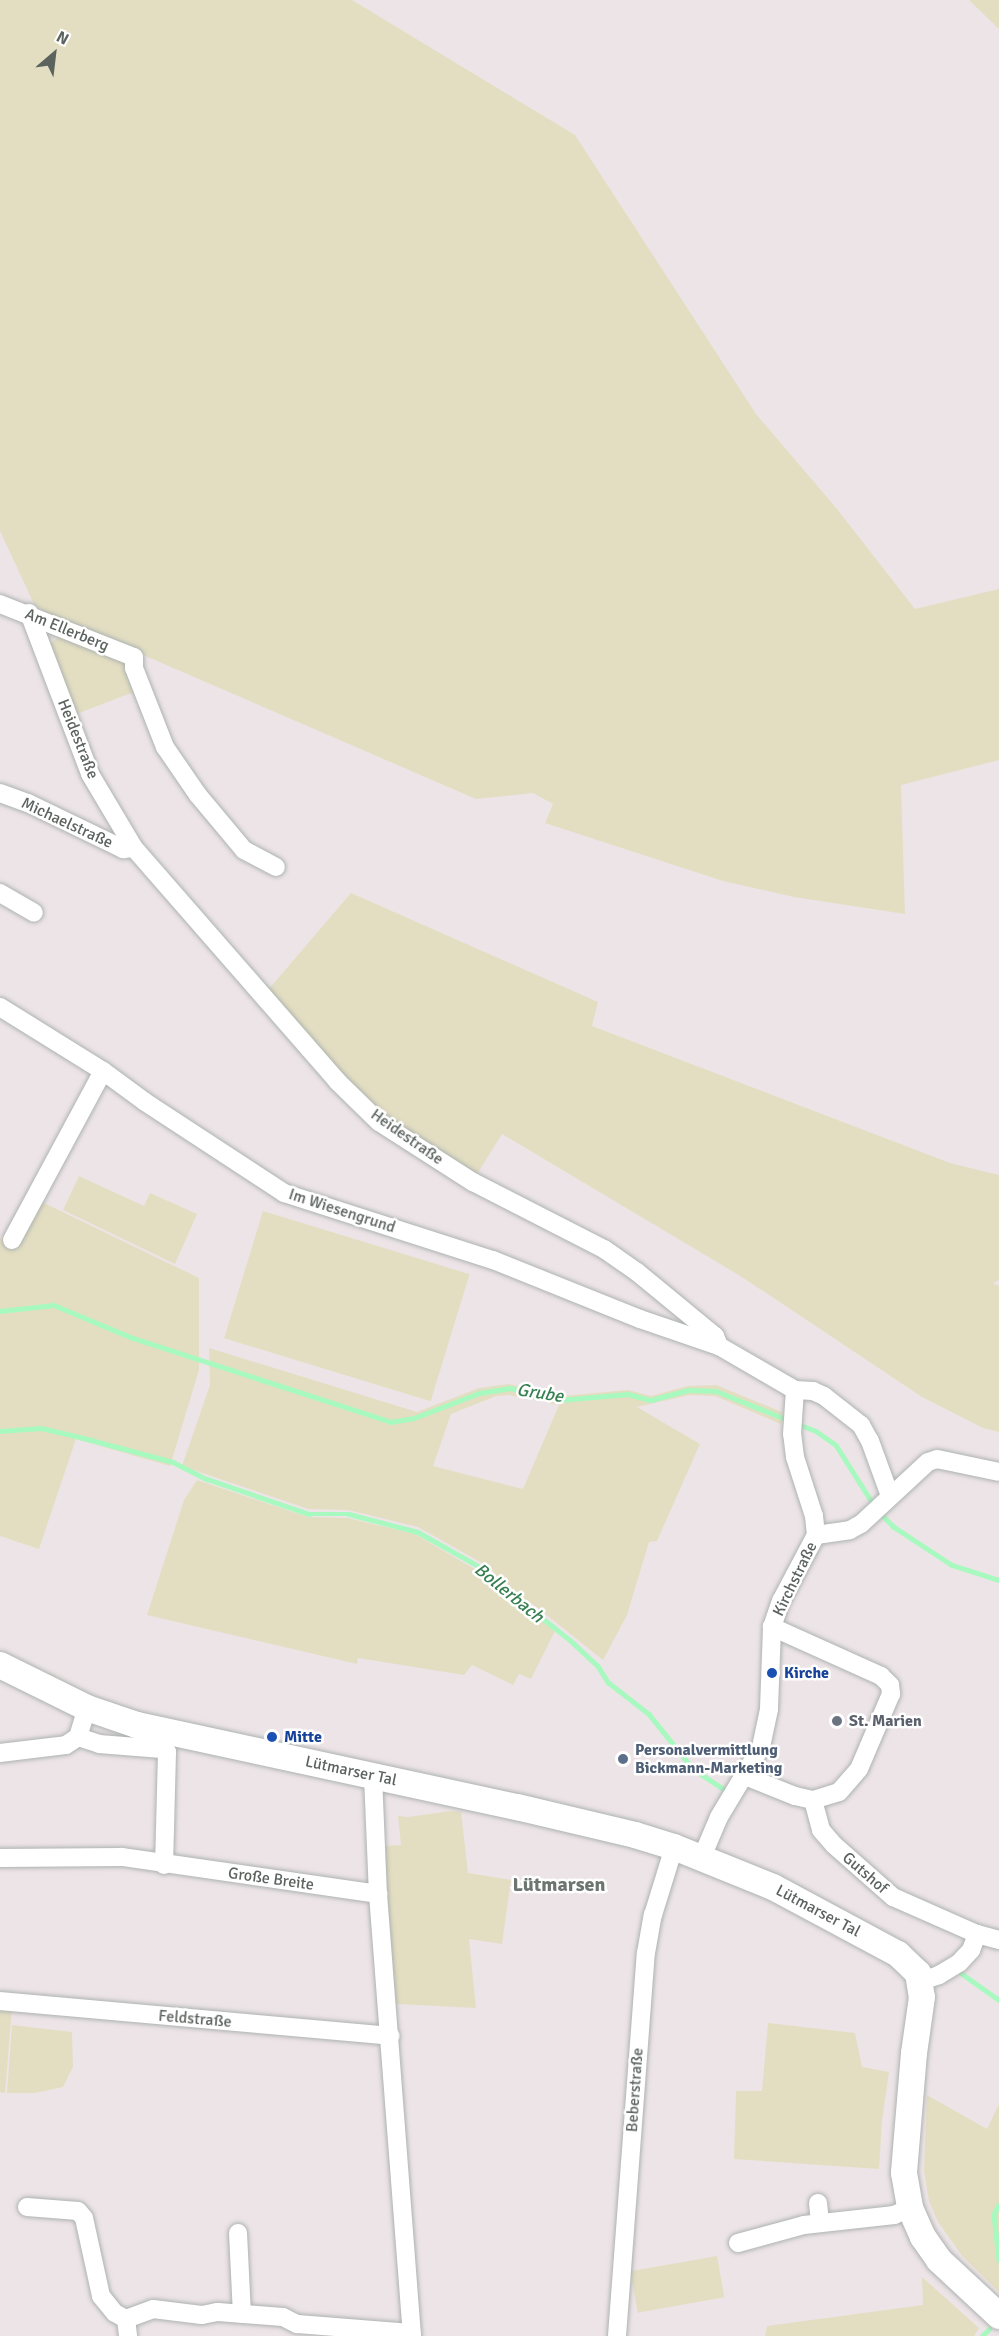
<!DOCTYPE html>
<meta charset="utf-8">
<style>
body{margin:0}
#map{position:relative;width:999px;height:2336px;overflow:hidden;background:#ede4e7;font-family:Signika,sans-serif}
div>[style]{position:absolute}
.green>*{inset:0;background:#e3dec2;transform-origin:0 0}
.stream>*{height:4.5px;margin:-2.25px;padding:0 2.25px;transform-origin:2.25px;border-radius:2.25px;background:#a8f9bf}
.roads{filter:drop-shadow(0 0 2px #adb3b0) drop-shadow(0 0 2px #adb3b0)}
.minor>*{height:18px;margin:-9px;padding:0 9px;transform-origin:9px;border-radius:9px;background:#fff}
.secondary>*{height:26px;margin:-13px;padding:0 13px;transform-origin:13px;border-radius:13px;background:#fff}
.dots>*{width:16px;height:16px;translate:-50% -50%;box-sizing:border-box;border:3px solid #fff;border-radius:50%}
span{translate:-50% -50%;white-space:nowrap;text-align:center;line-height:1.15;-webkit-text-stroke:5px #fff;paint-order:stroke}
.street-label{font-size:16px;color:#5c635f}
.transit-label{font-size:16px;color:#164399;font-weight:700}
.left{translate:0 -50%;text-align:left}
.worship-label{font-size:16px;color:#5b616d;font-weight:700}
.service-label{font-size:16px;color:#4e5e75;font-weight:700}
.water-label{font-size:18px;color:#378051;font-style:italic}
.quarter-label{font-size:20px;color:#6d7570;font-weight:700}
.north{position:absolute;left:24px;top:24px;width:60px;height:60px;-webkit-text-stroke:4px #fff;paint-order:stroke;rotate:28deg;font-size:16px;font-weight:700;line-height:24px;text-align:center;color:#5c635f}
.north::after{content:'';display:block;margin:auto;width:21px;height:27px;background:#5c635f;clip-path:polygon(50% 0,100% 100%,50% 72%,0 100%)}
</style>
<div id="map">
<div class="green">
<div style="clip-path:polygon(0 0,352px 0,575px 135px,756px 414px,837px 509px,915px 609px,999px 589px,999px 760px,901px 785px,905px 914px,794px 897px,723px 881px,545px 823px,553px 804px,533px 793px,476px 799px,46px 613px,34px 604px,0 531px)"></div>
<div style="clip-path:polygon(969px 0,999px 0,999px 29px)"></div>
<div style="clip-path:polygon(63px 634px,126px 663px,139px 690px,74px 715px,48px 645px)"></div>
<div style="clip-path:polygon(351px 893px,598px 1002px,592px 1026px,950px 1163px,999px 1175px,999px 1280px,993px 1283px,999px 1286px,999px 1432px,983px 1428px,922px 1397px,742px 1277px,502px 1134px,476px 1176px,383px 1116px,339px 1072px,268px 990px)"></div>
<div style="clip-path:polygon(79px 1176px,144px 1206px,150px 1193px,197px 1214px,175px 1264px,63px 1210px)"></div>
<div style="clip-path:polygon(40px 1201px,199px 1278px,199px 1370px,170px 1466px,76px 1439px,39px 1549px,0 1536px,0 1238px,13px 1249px)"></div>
<div style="left:263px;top:1211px;width:216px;height:133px;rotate:17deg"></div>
<div style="clip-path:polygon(evenodd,209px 1348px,417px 1412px,479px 1388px,509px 1384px,562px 1396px,628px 1390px,651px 1396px,688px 1386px,716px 1385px,782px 1412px,781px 1424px,715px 1396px,689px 1395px,637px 1407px,700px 1444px,657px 1541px,649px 1542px,627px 1615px,603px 1660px,534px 1605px,504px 1588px,491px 1568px,418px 1527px,348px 1510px,308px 1509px,182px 1466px,210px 1385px,209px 1348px,508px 1395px,559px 1405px,523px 1489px,433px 1466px,451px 1414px,496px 1396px,508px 1395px)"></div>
<div style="clip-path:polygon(197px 1480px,308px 1517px,348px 1518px,415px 1534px,478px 1571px,500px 1592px,531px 1611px,555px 1631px,531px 1679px,519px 1674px,513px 1685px,472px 1665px,464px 1675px,358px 1658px,357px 1664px,147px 1615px,184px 1500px)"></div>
<div style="clip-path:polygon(451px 1811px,461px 1812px,468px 1873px,511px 1880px,502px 1944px,469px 1939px,476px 2008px,396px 2004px,384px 1846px,401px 1845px,398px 1816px,408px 1817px)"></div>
<div style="clip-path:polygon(0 2006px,12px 2008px,5px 2093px,0 2092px)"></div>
<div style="clip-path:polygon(768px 2023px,855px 2033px,862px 2067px,889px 2072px,882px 2121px,879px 2169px,734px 2159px,736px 2091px,762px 2091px)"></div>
<div style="clip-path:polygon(12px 2025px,72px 2032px,73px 2067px,63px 2087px,35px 2093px,7px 2093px)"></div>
<div style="clip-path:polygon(927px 2095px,987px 2129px,999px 2104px,999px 2292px,962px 2256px,938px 2222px,929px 2201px,924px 2171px)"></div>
<div style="left:717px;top:2256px;width:42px;height:88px;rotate:80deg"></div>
<div style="clip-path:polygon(922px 2277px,979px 2328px,974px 2336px,765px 2336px,767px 2326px,923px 2305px)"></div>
</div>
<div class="stream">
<div style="left:0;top:1311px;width:54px;rotate:-6.3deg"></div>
<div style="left:54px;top:1305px;width:86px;rotate:22.7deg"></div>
<div style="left:133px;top:1338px;width:271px;rotate:18deg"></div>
<div style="left:391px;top:1422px;width:23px;rotate:-10deg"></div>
<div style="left:414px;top:1418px;width:70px;rotate:-21deg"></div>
<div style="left:479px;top:1393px;width:31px;rotate:-9deg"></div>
<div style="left:510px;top:1388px;width:51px;rotate:13.5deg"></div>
<div style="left:560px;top:1400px;width:68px;rotate:-5deg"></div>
<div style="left:628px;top:1394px;width:24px;rotate:15deg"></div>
<div style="left:651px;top:1400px;width:38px;rotate:-15deg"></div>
<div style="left:688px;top:1390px;width:28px;rotate:2deg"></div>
<div style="left:716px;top:1391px;width:78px;rotate:21.9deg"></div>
<div style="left:798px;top:1424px;width:19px;rotate:21deg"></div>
<div style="left:816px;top:1431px;width:24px;rotate:35deg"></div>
<div style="left:836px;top:1445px;width:71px;rotate:57.7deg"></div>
<div style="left:0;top:1431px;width:41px;rotate:-4.2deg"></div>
<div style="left:41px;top:1428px;width:40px;rotate:13deg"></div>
<div style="left:80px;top:1437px;width:96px;rotate:15deg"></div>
<div style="left:173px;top:1462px;width:38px;rotate:27deg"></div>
<div style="left:207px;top:1479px;width:108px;rotate:18.9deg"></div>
<div style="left:309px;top:1514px;width:40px"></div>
<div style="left:349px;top:1514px;width:71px;rotate:14.6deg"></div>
<div style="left:418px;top:1532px;width:71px;rotate:29.4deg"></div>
<div style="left:480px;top:1567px;width:30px;rotate:46deg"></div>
<div style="left:501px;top:1589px;width:36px;rotate:34deg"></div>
<div style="left:531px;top:1609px;width:50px;rotate:38.5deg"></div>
<div style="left:570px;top:1640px;width:38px;rotate:43deg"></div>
<div style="left:598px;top:1666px;width:19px;rotate:58deg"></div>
<div style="left:608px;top:1682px;width:52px;rotate:38deg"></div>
<div style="left:649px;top:1714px;width:70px;rotate:51.3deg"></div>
<div style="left:693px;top:1769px;width:37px;rotate:33deg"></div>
<div style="left:879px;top:1512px;width:21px;rotate:45deg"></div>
<div style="left:894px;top:1527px;width:69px;rotate:33.2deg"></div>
<div style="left:952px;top:1565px;width:49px;rotate:17.7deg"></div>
<div style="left:961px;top:1973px;width:47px;rotate:35.4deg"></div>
<div style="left:999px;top:2205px;width:11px;rotate:117deg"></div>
<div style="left:994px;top:2215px;width:45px;rotate:83.7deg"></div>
<div style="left:982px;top:2336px;width:10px;rotate:-45deg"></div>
</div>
<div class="roads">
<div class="minor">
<div style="left:0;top:604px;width:144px;rotate:21.6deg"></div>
<div style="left:134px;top:657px;width:11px;rotate:90deg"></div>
<div style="left:134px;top:668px;width:85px;rotate:68.6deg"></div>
<div style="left:165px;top:747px;width:58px;rotate:55.5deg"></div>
<div style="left:198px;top:795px;width:72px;rotate:50.1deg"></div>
<div style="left:244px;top:850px;width:36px;rotate:28deg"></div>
<div style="left:29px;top:613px;width:172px;rotate:69.2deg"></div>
<div style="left:90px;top:774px;width:86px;rotate:59.3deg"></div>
<div style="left:134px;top:848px;width:309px;rotate:48.9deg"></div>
<div style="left:337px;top:1081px;width:59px;rotate:44.3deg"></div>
<div style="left:379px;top:1122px;width:112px;rotate:32.6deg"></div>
<div style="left:473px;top:1182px;width:147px;rotate:27.1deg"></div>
<div style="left:604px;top:1249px;width:40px;rotate:34.9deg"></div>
<div style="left:637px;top:1272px;width:101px;rotate:39.4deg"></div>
<div style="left:715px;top:1336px;width:11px;rotate:68deg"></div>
<div style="left:0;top:793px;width:30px;rotate:20deg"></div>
<div style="left:28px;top:803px;width:106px;rotate:25.8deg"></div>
<div style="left:123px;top:849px;width:11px;rotate:-5deg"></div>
<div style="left:0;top:893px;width:39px;rotate:30deg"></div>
<div style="left:0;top:1007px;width:121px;rotate:31.9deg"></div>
<div style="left:103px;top:1071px;width:52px;rotate:36.4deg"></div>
<div style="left:145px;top:1102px;width:166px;rotate:33.2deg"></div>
<div style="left:284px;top:1193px;width:219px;rotate:17.8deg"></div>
<div style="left:493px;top:1260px;width:158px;rotate:21.9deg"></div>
<div style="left:640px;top:1319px;width:83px;rotate:18.9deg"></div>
<div style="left:719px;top:1346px;width:88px;rotate:30.1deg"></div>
<div style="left:795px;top:1390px;width:18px;rotate:3deg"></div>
<div style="left:813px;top:1391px;width:12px;rotate:24deg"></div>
<div style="left:824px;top:1396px;width:47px;rotate:38.1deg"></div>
<div style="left:861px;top:1425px;width:18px;rotate:61deg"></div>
<div style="left:870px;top:1441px;width:59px;rotate:70deg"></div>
<div style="left:12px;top:1240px;width:192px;rotate:-61.7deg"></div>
<div style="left:816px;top:1535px;width:34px;rotate:-8deg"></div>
<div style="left:850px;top:1530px;width:13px;rotate:-29deg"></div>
<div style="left:861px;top:1524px;width:91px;rotate:-42.8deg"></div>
<div style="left:928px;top:1462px;width:9px;rotate:-18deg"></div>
<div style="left:937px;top:1459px;width:63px;rotate:11.8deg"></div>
<div style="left:78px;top:1737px;width:22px;rotate:18deg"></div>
<div style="left:99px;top:1744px;width:63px;rotate:4.5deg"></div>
<div style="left:162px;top:1749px;width:6px;rotate:31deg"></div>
<div style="left:167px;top:1752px;width:113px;rotate:91.5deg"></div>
<div style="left:0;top:1753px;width:66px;rotate:-6.9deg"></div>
<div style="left:66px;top:1745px;width:14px;rotate:-34deg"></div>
<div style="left:78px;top:1737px;width:30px;rotate:-73deg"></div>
<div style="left:373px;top:1776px;width:118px;rotate:87.6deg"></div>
<div style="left:378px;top:1894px;width:443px;rotate:85.6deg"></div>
<div style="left:745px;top:1776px;width:54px;rotate:21.8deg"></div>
<div style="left:795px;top:1796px;width:18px;rotate:13deg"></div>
<div style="left:813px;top:1800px;width:27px;rotate:-17deg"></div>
<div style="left:839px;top:1792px;width:30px;rotate:-49deg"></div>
<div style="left:859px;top:1769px;width:82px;rotate:-66.9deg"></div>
<div style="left:891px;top:1694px;width:9px;rotate:-96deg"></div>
<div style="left:890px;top:1685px;width:13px;rotate:-135deg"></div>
<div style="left:881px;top:1676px;width:120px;rotate:-155.8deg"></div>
<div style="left:813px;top:1800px;width:31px;rotate:75deg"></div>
<div style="left:821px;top:1830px;width:20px;rotate:49deg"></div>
<div style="left:834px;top:1845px;width:79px;rotate:41.4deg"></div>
<div style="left:893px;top:1897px;width:92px;rotate:23.8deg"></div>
<div style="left:977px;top:1934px;width:23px;rotate:15deg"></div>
<div style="left:702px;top:1857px;width:43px;rotate:-67deg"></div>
<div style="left:719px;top:1817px;width:82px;rotate:-59deg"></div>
<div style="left:761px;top:1747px;width:39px;rotate:-78deg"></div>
<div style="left:769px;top:1709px;width:82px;rotate:-87.9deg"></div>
<div style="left:772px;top:1627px;width:28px;rotate:-71deg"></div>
<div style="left:781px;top:1601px;width:75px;rotate:-62.1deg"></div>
<div style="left:816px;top:1535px;width:19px;rotate:-96deg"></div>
<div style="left:814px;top:1516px;width:62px;rotate:-107.9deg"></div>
<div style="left:795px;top:1457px;width:23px;rotate:-97deg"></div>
<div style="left:792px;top:1434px;width:44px;rotate:-86.1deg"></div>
<div style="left:0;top:1858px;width:122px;rotate:-0.5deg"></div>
<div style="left:122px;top:1857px;width:259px;rotate:8.2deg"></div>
<div style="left:921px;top:1981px;width:19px;rotate:-18deg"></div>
<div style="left:939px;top:1975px;width:23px;rotate:-31deg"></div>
<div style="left:959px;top:1963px;width:18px;rotate:-47deg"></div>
<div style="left:971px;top:1950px;width:17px;rotate:-69deg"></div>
<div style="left:0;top:2001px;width:392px;rotate:5.1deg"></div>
<div style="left:818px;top:2203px;width:19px;rotate:84deg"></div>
<div style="left:27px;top:2207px;width:51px;rotate:4.5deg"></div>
<div style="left:78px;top:2211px;width:9px;rotate:49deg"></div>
<div style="left:84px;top:2218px;width:80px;rotate:77.7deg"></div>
<div style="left:101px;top:2296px;width:22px;rotate:51deg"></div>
<div style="left:115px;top:2313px;width:13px;rotate:29deg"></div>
<div style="left:126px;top:2319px;width:17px;rotate:83deg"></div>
<div style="left:238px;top:2233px;width:81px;rotate:87.2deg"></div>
<div style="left:738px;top:2243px;width:68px;rotate:-15.3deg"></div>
<div style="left:804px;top:2225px;width:91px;rotate:-6.3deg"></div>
<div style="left:894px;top:2215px;width:17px;rotate:-24deg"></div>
<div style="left:126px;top:2319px;width:29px;rotate:-20deg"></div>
<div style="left:153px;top:2309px;width:49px;rotate:7deg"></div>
<div style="left:202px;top:2315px;width:16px;rotate:-11deg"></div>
<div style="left:218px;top:2312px;width:65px;rotate:4.4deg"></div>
<div style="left:283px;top:2317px;width:16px;rotate:27deg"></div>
<div style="left:297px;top:2324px;width:115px;rotate:4.5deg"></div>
<div style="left:617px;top:2336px;width:384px;rotate:-85.7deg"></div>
<div style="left:646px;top:1953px;width:39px;rotate:-80deg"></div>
<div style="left:653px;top:1915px;width:71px;rotate:-72.8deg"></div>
</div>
<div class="secondary">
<div style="left:0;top:1665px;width:97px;rotate:26.3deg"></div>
<div style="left:87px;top:1708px;width:53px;rotate:18.8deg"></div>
<div style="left:137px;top:1725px;width:389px;rotate:12.2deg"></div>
<div style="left:517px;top:1807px;width:121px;rotate:13.3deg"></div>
<div style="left:635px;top:1835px;width:41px;rotate:17.1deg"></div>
<div style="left:674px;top:1847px;width:107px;rotate:22deg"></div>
<div style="left:773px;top:1887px;width:142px;rotate:28.2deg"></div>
<div style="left:898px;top:1954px;width:28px;rotate:44deg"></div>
<div style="left:918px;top:1973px;width:24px;rotate:81deg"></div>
<div style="left:922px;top:1997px;width:57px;rotate:98.1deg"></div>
<div style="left:914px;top:2053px;width:120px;rotate:94.8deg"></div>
<div style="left:904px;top:2173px;width:36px;rotate:80deg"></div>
<div style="left:910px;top:2208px;width:32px;rotate:66deg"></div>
<div style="left:923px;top:2237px;width:28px;rotate:55deg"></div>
<div style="left:939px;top:2260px;width:82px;rotate:43deg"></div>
</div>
</div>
<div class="dots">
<div style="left:772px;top:1673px;background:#1a4fb4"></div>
<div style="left:837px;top:1721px;background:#6b7280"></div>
<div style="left:272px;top:1737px;background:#1a4fb4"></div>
<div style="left:623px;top:1759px;background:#5c6f8a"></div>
</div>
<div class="street-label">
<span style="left:67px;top:630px;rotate:22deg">Am Ellerberg</span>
<span style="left:78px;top:739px;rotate:68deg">Heidestraße</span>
<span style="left:67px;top:823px;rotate:25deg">Michaelstraße</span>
<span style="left:407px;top:1137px;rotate:35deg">Heidestraße</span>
<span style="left:342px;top:1211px;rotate:18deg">Im Wiesengrund</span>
<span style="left:795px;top:1579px;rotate:-64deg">Kirchstraße</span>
<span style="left:351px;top:1771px;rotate:12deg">Lütmarser Tal</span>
<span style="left:865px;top:1873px;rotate:41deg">Gutshof</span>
<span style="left:271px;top:1879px;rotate:8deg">Große Breite</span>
<span style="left:818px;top:1911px;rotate:28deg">Lütmarser Tal</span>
<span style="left:195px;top:2019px;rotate:5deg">Feldstraße</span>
<span style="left:635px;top:2090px;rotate:-86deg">Beberstraße</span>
</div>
<div class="transit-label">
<span class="left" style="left:784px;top:1673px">Kirche</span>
<span class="left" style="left:284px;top:1737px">Mitte</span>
</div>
<div class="worship-label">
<span class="left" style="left:849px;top:1721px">St. Marien</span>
</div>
<div class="service-label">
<span class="left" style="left:635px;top:1759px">Personalvermittlung<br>Bickmann-Marketing</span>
</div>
<div class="water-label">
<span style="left:540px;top:1393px;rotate:9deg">Grube</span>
<span style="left:509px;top:1593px;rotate:39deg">Bollerbach</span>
</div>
<div class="quarter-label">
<span style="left:559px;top:1884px">Lütmarsen</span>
</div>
<div class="north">N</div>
</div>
